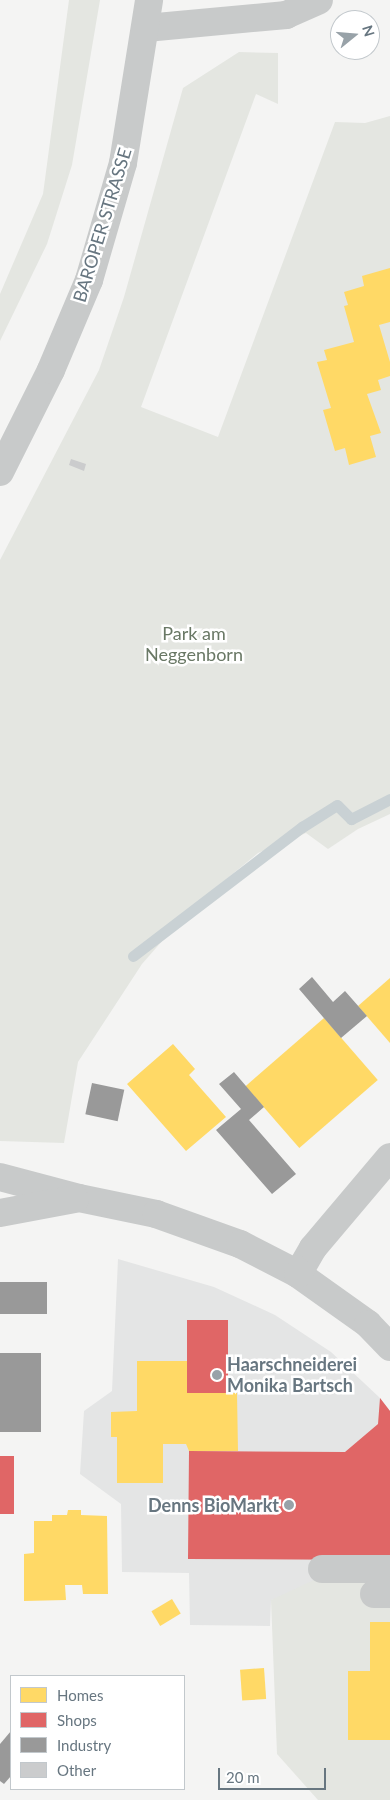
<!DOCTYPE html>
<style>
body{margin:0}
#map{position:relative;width:390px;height:1800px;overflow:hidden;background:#f4f4f3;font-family:Lato,sans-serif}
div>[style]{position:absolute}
.built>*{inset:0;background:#e4e5e5}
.green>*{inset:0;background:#e4e6e1}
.homes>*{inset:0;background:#ffd966;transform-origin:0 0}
.shops>*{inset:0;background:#e06666;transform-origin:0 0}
.industry>*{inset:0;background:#999;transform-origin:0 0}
.stream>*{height:11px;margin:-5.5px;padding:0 5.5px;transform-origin:5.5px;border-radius:5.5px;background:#c9d1d4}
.building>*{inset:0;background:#cbcccd}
.minor>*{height:28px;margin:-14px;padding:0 14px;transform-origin:14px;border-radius:14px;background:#c8caca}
.dots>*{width:14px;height:14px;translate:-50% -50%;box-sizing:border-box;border:2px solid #fff;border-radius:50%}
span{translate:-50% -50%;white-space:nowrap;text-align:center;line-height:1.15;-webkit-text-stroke:5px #fff;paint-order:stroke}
.street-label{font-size:18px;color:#677680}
.park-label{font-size:18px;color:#697865}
.poi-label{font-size:18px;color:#677680;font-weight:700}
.left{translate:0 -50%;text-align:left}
.right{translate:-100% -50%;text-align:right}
.legend{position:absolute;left:10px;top:1675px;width:175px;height:115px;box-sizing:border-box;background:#fff;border:1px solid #c2c8cc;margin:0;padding:6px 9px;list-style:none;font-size:15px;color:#677680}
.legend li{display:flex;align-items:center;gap:10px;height:25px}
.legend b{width:25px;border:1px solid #c2c8cc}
.north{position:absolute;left:330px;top:10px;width:50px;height:50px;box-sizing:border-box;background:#fff;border:1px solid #c2c8cc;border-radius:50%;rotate:73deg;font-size:14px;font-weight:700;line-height:20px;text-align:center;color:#677680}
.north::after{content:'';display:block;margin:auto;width:18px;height:22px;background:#98a2a8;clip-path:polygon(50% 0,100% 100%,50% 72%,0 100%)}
.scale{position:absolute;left:218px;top:1768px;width:108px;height:22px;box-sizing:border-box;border:2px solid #677680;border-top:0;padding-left:6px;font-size:15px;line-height:18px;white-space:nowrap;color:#677680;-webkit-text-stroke:4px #fff;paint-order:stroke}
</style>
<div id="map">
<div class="built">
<div style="clip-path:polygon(118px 1259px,214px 1287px,275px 1315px,331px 1352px,380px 1398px,390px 1411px,390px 1578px,271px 1600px,270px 1626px,190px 1625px,189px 1573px,122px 1572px,121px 1504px,80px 1474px,84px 1411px,112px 1391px)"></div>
</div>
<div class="green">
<div style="clip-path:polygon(69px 0,100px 0,72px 165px,47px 244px,0 341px,0 294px,43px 194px)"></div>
<div style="clip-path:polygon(239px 52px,278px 53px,278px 104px,256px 94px,141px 407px,218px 437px,335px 122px,365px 123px,390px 116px,390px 814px,358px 829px,328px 849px,306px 833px,258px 853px,191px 908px,142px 964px,78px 1062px,64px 1143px,0 1141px,0 560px,99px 370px,124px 297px,183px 88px)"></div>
<div style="clip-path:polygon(390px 1578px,390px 1800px,318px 1800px,277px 1754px,271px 1600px,316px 1579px)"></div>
</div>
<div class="homes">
<div style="clip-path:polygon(390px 268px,390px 322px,379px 325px,390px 362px,390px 376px,378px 380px,381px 390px,367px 394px,381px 433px,370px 436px,376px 457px,349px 465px,345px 448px,335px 451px,323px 410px,331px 408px,317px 362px,327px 360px,324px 350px,354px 342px,344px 306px,348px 305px,344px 292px,364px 286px,362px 276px)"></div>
<div style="clip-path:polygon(390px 978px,390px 1043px,358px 1006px)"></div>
<div style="left:324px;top:1018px;width:82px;height:104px;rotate:49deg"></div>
<div style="clip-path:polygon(173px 1044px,195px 1069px,189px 1075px,226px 1117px,186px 1151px,127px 1084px)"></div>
<div style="clip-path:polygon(137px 1361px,187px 1361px,188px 1393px,237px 1393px,238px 1451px,189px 1451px,186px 1444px,163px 1444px,163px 1483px,117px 1483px,117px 1437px,111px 1437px,111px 1412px,137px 1411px)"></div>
<div style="clip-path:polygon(68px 1510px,81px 1510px,81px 1515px,107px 1516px,108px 1594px,83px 1594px,82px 1585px,65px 1585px,66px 1600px,24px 1601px,24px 1554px,34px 1553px,34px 1521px,52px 1521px,52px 1515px,67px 1515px)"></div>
<div style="left:172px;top:1599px;width:17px;height:24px;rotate:59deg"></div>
<div style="clip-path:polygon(370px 1622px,390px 1622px,390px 1740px,348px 1740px,348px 1671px,370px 1671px)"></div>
<div style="left:264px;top:1668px;width:31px;height:24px;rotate:86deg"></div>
</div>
<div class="shops">
<div style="left:187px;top:1320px;width:41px;height:73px"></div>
<div style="clip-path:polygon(380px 1398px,390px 1411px,390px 1560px,188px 1559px,189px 1451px,345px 1452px,378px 1424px)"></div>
<div style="left:0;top:1456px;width:14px;height:58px"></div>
</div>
<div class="industry">
<div style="clip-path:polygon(312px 977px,333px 1002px,345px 991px,367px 1016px,341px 1038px,299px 989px)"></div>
<div style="clip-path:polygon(234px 1072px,264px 1107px,249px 1120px,296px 1174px,272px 1194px,216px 1130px,241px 1109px,219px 1084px)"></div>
<div style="left:92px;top:1083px;width:33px;height:32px;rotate:12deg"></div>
<div style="left:0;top:1282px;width:47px;height:32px"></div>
<div style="left:0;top:1353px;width:41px;height:79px"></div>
<div style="clip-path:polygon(11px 1731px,11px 1776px,4px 1784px,0 1781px,0 1744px)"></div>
</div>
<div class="stream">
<div style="left:133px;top:956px;width:213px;rotate:-37.4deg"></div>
<div style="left:302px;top:827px;width:41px;rotate:-32.2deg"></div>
<div style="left:337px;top:805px;width:20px;rotate:45deg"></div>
<div style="left:351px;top:819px;width:44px;rotate:-27.1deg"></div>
</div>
<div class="building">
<div style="clip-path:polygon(71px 459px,86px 464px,84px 471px,69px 465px)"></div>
</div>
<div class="minor">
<div style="left:146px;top:28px;width:141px;rotate:-5.3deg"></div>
<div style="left:286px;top:15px;width:36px;rotate:-24deg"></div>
<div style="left:0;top:472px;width:114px;rotate:-63.4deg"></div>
<div style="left:51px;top:370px;width:98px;rotate:-67.1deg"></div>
<div style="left:89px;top:280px;width:122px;rotate:-73.8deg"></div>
<div style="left:123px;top:163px;width:165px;rotate:-80.9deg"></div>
<div style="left:0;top:1177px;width:82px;rotate:14.9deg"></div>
<div style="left:79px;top:1198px;width:79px;rotate:11.7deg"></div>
<div style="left:156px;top:1214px;width:89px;rotate:19.7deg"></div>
<div style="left:240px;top:1244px;width:65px;rotate:27.3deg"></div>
<div style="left:298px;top:1274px;width:86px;rotate:35.5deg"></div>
<div style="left:368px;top:1324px;width:32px;rotate:46deg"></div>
<div style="left:0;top:1213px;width:76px;rotate:-10.6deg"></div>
<div style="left:298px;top:1274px;width:30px;rotate:-60deg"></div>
<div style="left:313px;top:1248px;width:119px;rotate:-49.8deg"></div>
<div style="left:322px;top:1569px;width:68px"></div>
<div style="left:374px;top:1594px;width:16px"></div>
</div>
<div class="dots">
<div style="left:217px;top:1375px;background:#98a2a8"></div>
<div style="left:289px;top:1505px;background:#98a2a8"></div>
</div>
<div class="street-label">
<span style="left:102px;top:225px;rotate:-73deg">BAROPER STRASSE</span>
</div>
<div class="park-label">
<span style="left:194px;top:644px">Park am<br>Neggenborn</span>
</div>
<div class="poi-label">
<span class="left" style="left:227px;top:1375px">Haarschneiderei<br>Monika Bartsch</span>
<span class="right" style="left:279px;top:1505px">Denns BioMarkt</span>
</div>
<ul class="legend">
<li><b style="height:14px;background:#ffd966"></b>Homes</li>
<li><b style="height:14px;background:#e06666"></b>Shops</li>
<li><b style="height:14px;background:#999"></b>Industry</li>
<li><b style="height:14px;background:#cbcccd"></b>Other</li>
</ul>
<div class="north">N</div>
<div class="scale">20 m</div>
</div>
